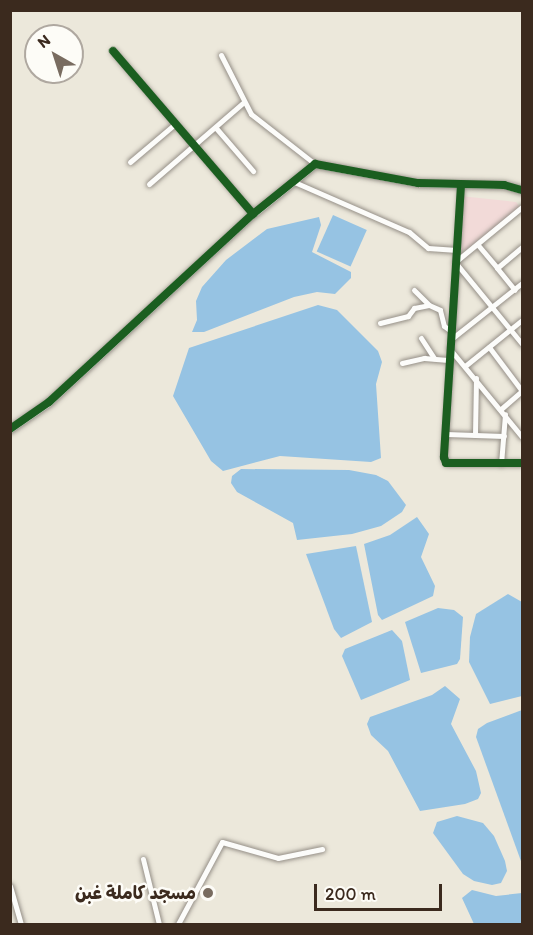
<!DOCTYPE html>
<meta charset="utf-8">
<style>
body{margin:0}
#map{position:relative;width:533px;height:935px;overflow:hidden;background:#ece8db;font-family:Itim,"Playpen Sans Arabic",sans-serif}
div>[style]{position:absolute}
.built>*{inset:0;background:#f2dad8}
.water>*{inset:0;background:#96c3e3;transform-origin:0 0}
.roads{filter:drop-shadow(0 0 2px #958f87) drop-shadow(0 0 2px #958f87)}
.minor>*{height:5px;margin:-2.5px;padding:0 2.5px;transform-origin:2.5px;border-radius:2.5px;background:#fcfcfa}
.tertiary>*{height:7px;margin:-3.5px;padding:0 3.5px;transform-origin:3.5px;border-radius:3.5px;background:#fcfcfa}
.cycleway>*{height:8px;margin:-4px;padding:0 4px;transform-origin:4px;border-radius:4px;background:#1b5e20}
.dots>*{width:16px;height:16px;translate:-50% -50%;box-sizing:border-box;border:3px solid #fdfcf7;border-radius:50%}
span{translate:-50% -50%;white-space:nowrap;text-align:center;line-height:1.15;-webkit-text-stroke:5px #fdfcf7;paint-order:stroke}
.poi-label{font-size:18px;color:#3b2a1e;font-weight:700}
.right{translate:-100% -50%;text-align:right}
.frame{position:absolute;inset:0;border:12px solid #3b2a1e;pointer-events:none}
.north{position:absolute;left:24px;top:24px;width:60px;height:60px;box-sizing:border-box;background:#fdfcf7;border:2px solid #afa8a0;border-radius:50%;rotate:321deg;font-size:16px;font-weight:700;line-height:24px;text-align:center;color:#3b2a1e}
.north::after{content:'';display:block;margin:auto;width:21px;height:27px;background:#796c60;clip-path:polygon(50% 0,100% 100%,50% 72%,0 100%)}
.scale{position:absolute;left:314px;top:884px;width:128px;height:27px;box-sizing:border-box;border:3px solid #3b2a1e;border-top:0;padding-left:8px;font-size:18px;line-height:21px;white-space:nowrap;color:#3b2a1e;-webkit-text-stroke:4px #fdfcf7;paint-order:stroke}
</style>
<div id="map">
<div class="built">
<div style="clip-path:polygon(460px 196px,516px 202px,520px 207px,467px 250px,460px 250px)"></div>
</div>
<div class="water">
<div style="left:333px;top:215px;width:37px;height:40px;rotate:24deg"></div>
<div style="clip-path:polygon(319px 217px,321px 225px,312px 252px,351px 272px,351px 278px,335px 294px,317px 292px,294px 297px,204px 332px,192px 332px,197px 320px,196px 301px,202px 287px,226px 260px,267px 229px)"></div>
<div style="clip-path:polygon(318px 305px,337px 310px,378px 351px,382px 362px,376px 384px,381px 458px,371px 462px,280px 456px,223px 471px,211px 461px,173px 396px,189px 348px)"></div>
<div style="clip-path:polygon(241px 469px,349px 470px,376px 475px,388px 481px,406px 505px,402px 512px,381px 526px,352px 534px,297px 540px,293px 523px,237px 492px,231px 483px,232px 476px)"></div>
<div style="clip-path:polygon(417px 517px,429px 534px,421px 557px,435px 586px,433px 596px,382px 620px,378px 615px,364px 544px,390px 535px)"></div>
<div style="clip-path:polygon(356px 546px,372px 622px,341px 638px,334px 629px,306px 554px)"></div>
<div style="clip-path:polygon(508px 594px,522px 602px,522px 696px,490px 704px,469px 662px,470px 637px,476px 614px)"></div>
<div style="clip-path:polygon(438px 608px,454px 610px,463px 617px,460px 659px,457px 664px,421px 673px,405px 622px)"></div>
<div style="clip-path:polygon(392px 630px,402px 641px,410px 680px,361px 700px,342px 656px,345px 649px)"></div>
<div style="clip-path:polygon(445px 686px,460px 699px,451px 724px,476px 771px,481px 793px,478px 799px,465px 804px,420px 811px,388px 751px,371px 735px,367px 724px,370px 717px,432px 695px)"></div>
<div style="clip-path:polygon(522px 710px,522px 864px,476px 737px,478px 729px,487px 723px)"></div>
<div style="clip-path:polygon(457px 816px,483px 823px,494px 836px,505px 861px,507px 871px,501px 883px,492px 885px,474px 881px,463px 874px,433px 833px,437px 822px)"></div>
<div style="clip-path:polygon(472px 890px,496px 896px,522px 893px,522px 924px,474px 924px,462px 898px)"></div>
</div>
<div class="roads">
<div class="minor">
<div style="left:113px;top:51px;width:215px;rotate:49.3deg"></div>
<div style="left:221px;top:55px;width:66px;rotate:63deg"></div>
<div style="left:251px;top:114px;width:81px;rotate:38deg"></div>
<div style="left:216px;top:128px;width:57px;rotate:49.3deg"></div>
<div style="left:130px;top:162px;width:59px;rotate:-40.2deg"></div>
<div style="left:292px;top:181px;width:128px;rotate:23.6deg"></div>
<div style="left:409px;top:232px;width:25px;rotate:40deg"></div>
<div style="left:428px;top:248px;width:29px;rotate:4deg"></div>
<div style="left:149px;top:184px;width:124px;rotate:-40.8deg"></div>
<div style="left:461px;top:185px;width:273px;rotate:93.6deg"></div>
<div style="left:444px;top:457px;width:6px;rotate:72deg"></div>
<div style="left:446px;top:463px;width:76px"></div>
<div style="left:522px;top:207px;width:87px;rotate:140.6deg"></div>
<div style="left:455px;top:262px;width:106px;rotate:50.7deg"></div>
<div style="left:478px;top:245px;width:30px;rotate:50deg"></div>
<div style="left:497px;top:268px;width:33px;rotate:-40deg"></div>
<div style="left:497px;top:268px;width:28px;rotate:51deg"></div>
<div style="left:414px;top:290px;width:21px;rotate:45deg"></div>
<div style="left:380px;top:323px;width:29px;rotate:-14deg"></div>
<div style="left:408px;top:316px;width:10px;rotate:-53deg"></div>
<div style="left:414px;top:308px;width:15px;rotate:-11deg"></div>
<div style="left:429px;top:305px;width:12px;rotate:24deg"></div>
<div style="left:440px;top:310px;width:16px;rotate:76deg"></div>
<div style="left:444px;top:326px;width:9px;rotate:36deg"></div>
<div style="left:421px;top:338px;width:24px;rotate:57deg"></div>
<div style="left:450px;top:340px;width:92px;rotate:-38.4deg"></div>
<div style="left:489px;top:347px;width:55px;rotate:53.1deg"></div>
<div style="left:449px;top:348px;width:115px;rotate:50.6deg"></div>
<div style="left:402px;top:363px;width:23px;rotate:-13deg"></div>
<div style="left:424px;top:358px;width:24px;rotate:5deg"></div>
<div style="left:465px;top:366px;width:73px;rotate:-38.9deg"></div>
<div style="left:501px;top:409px;width:28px;rotate:-41deg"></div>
<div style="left:446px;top:434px;width:58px;rotate:2deg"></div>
<div style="left:475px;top:435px;width:57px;rotate:-89deg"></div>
<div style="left:501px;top:464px;width:50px;rotate:-85.4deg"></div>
<div style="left:143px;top:859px;width:67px;rotate:76.2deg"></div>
<div style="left:10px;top:886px;width:40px;rotate:74deg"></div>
<div style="left:178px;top:924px;width:93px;rotate:-61.8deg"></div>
<div style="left:222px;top:842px;width:58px;rotate:15.9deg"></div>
<div style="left:278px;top:858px;width:45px;rotate:-11.6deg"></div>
</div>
<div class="tertiary">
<div style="left:10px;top:429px;width:47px;rotate:-34.7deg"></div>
<div style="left:49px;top:402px;width:277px;rotate:-42.7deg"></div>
<div style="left:253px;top:214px;width:80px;rotate:-38.9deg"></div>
<div style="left:315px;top:164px;width:105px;rotate:10.5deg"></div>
<div style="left:418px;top:183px;width:86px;rotate:1.3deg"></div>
<div style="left:504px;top:185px;width:19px;rotate:16deg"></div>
</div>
</div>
<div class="cycleway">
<div style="left:113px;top:51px;width:215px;rotate:49.3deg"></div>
<div style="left:461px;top:185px;width:273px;rotate:93.6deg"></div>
<div style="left:444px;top:457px;width:6px;rotate:72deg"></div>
<div style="left:446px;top:463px;width:76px"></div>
<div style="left:10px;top:429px;width:47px;rotate:-34.7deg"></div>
<div style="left:49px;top:402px;width:277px;rotate:-42.7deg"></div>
<div style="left:253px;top:214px;width:80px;rotate:-38.9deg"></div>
<div style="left:315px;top:164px;width:105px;rotate:10.5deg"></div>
<div style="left:418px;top:183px;width:86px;rotate:1.3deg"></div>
<div style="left:504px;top:185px;width:19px;rotate:16deg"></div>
</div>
<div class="dots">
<div style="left:208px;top:893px;background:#796c60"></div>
</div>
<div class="poi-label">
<span class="right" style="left:196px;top:893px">مسجد كاملة غبن</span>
</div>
<div class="frame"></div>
<div class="north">N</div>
<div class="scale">200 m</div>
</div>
